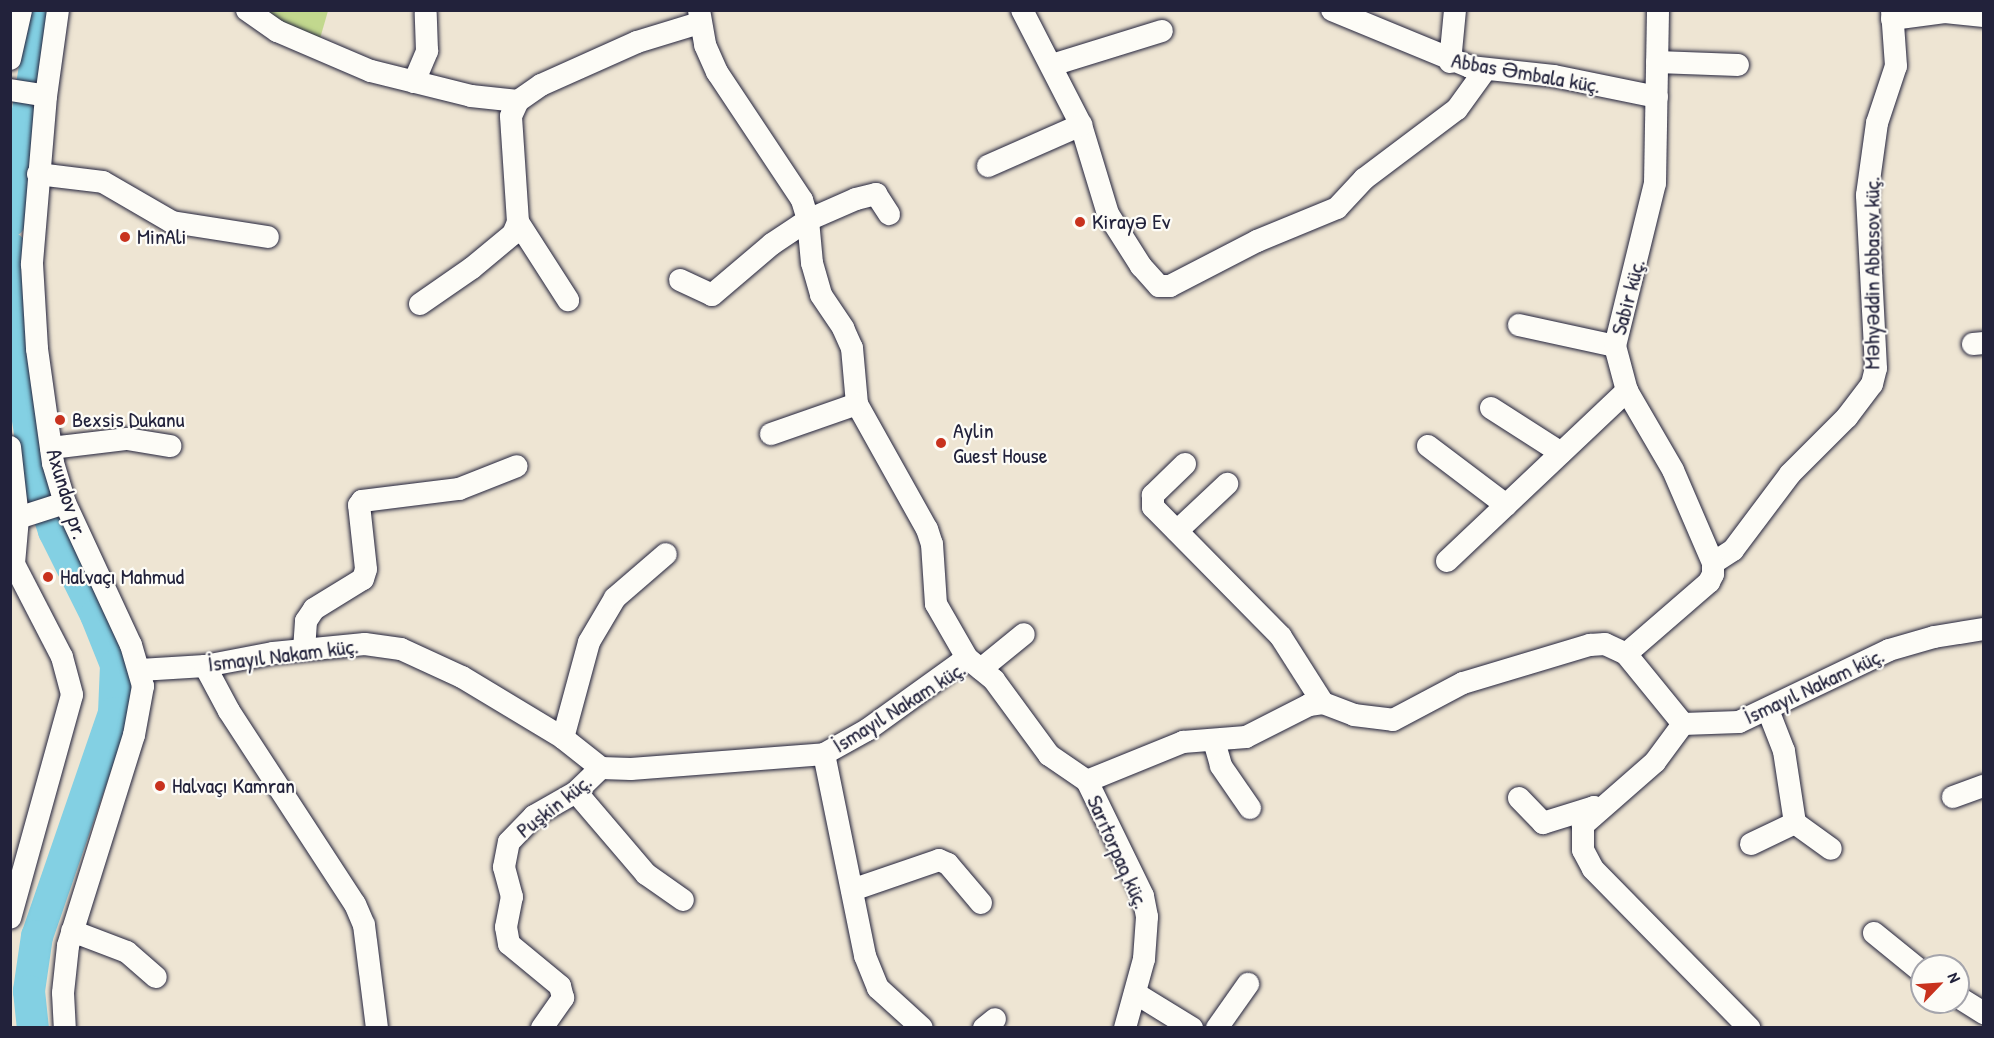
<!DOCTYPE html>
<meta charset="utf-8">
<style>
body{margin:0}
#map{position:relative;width:1994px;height:1038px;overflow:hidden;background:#eee5d3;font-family:"Patrick Hand",sans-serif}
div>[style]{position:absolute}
.green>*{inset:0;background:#c2d88e}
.river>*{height:32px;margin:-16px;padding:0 16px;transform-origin:16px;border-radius:16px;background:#83d0e3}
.roads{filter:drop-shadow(0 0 2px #22223b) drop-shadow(0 0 2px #22223b)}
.minor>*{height:22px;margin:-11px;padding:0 11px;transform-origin:11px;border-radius:11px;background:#fdfcf7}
.dots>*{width:16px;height:16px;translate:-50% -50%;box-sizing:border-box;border:3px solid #fdfcf7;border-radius:50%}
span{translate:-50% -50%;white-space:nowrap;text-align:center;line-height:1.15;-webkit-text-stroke:4.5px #fdfcf7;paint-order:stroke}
.street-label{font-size:22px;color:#22223b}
.poi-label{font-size:22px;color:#22223b}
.left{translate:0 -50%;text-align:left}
.frame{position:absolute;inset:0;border:12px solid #22223b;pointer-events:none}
.north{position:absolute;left:1910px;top:954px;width:60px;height:60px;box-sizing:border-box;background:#fdfcf7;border:2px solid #a5a5ac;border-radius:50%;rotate:65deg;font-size:16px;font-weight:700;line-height:24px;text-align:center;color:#22223b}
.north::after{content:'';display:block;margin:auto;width:21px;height:27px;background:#c8321e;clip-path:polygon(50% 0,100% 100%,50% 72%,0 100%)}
</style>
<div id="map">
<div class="green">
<div style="clip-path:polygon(265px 11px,328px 11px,319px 42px)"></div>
</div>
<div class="river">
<div style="left:10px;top:221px;width:214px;rotate:-80.8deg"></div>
<div style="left:10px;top:248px;width:89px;rotate:86.8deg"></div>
<div style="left:15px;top:337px;width:143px;rotate:81.1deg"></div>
<div style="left:37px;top:478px;width:56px;rotate:72.2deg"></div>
<div style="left:54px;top:531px;width:94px;rotate:63.4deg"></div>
<div style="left:96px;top:615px;width:54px;rotate:68.2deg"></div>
<div style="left:116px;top:665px;width:48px;rotate:92.4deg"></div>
<div style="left:114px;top:713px;width:236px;rotate:109deg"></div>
<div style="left:37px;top:936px;width:56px;rotate:98.3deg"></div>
<div style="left:29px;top:991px;width:37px;rotate:84deg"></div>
</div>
<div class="roads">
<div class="minor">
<div style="left:58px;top:10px;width:87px;rotate:97.9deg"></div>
<div style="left:46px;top:96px;width:169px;rotate:94.8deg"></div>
<div style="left:32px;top:264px;width:85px;rotate:86.6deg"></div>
<div style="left:37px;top:349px;width:115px;rotate:82deg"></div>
<div style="left:53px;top:463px;width:42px;rotate:73.3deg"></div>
<div style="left:65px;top:503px;width:157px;rotate:65.1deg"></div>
<div style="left:131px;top:645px;width:43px;rotate:73.7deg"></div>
<div style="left:143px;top:686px;width:50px;rotate:100.4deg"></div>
<div style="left:134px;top:735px;width:221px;rotate:107.4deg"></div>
<div style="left:68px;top:946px;width:47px;rotate:96.1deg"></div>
<div style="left:63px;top:993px;width:35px;rotate:87deg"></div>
<div style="left:247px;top:10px;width:37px;rotate:35deg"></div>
<div style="left:277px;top:31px;width:102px;rotate:23.1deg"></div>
<div style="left:371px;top:71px;width:103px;rotate:14deg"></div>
<div style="left:471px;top:96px;width:47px;rotate:6.1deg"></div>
<div style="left:699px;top:10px;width:36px;rotate:80deg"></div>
<div style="left:705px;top:45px;width:30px;rotate:66deg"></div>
<div style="left:717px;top:72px;width:154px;rotate:56.4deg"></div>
<div style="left:802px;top:200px;width:21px;rotate:73deg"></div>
<div style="left:808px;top:220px;width:43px;rotate:84.7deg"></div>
<div style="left:812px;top:263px;width:33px;rotate:74deg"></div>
<div style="left:821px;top:295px;width:40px;rotate:56deg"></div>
<div style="left:843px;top:328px;width:22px;rotate:66deg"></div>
<div style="left:852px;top:348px;width:56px;rotate:84.9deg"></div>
<div style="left:857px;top:404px;width:143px;rotate:60.8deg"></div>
<div style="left:927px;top:529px;width:16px;rotate:72deg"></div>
<div style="left:932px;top:544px;width:60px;rotate:86.2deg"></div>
<div style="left:936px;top:604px;width:62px;rotate:60.1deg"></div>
<div style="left:1022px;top:10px;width:129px;rotate:62.8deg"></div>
<div style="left:1081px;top:125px;width:93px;rotate:73.1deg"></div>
<div style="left:1108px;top:214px;width:62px;rotate:57.6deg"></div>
<div style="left:1141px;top:266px;width:27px;rotate:48deg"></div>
<div style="left:1159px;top:286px;width:11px"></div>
<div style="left:1170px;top:286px;width:98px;rotate:-27.3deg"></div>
<div style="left:1257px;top:241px;width:87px;rotate:-22.4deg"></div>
<div style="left:1337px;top:208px;width:40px;rotate:-47deg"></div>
<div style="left:1364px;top:179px;width:116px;rotate:-37deg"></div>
<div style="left:1457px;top:109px;width:49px;rotate:-54.1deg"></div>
<div style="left:1332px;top:10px;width:149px;rotate:22.4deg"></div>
<div style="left:1470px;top:67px;width:84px;rotate:6.1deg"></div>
<div style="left:1554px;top:76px;width:105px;rotate:11.5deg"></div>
<div style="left:1892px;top:19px;width:53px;rotate:-7.5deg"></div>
<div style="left:1945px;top:12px;width:39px;rotate:6deg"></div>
<div style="left:10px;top:59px;width:50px;rotate:-77.3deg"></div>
<div style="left:1450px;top:62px;width:52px;rotate:-84.5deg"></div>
<div style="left:1657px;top:62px;width:81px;rotate:2.1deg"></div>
<div style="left:1052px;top:65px;width:115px;rotate:-17.2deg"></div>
<div style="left:414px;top:82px;width:34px;rotate:-67deg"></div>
<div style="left:427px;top:51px;width:38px;rotate:-92deg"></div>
<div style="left:10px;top:90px;width:36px;rotate:9deg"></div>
<div style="left:988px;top:166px;width:102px;rotate:-23.8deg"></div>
<div style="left:38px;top:174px;width:65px;rotate:7deg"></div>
<div style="left:103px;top:182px;width:80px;rotate:30.1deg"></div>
<div style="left:172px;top:222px;width:97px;rotate:8.9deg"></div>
<div style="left:518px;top:222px;width:93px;rotate:57.3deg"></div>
<div style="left:680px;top:280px;width:35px;rotate:25deg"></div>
<div style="left:712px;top:295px;width:79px;rotate:-40.4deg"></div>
<div style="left:772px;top:244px;width:43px;rotate:-33.7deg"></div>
<div style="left:808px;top:220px;width:52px;rotate:-23.6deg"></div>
<div style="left:856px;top:199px;width:21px;rotate:-14deg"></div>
<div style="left:876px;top:194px;width:24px;rotate:57deg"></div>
<div style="left:420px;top:304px;width:63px;rotate:-34.7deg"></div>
<div style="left:472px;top:268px;width:53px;rotate:-39.7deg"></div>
<div style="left:513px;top:234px;width:13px;rotate:-67deg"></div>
<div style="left:518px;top:222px;width:106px;rotate:-93.8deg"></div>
<div style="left:511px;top:116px;width:17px;rotate:-65deg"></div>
<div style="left:518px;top:101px;width:28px;rotate:-35deg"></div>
<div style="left:541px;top:85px;width:105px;rotate:-24.1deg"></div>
<div style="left:637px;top:42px;width:65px;rotate:-17deg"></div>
<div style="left:1519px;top:325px;width:98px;rotate:12.3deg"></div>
<div style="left:1973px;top:344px;width:11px;rotate:-5deg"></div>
<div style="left:1491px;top:408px;width:83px;rotate:32.7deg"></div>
<div style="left:771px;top:434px;width:91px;rotate:-19.2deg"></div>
<div style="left:1428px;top:446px;width:98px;rotate:37.1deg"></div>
<div style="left:10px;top:447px;width:71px;rotate:83.6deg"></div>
<div style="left:18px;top:518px;width:46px;rotate:95deg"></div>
<div style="left:14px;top:564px;width:105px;rotate:62.7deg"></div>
<div style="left:62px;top:657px;width:39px;rotate:75deg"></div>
<div style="left:72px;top:695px;width:231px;rotate:105.5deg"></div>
<div style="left:51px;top:448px;width:77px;rotate:-6.8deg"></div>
<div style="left:127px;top:439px;width:44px;rotate:9.2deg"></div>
<div style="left:1185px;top:464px;width:45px;rotate:135.9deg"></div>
<div style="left:1153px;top:495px;width:12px;rotate:90deg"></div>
<div style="left:1153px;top:507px;width:182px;rotate:45.4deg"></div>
<div style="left:1281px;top:637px;width:78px;rotate:57.5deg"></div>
<div style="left:18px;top:518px;width:49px;rotate:-17.7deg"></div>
<div style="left:1177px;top:531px;width:69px;rotate:-43.2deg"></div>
<div style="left:1447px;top:561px;width:248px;rotate:-43.4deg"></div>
<div style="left:1713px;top:563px;width:24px;rotate:-33deg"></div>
<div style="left:1733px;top:550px;width:95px;rotate:-53.1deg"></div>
<div style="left:1790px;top:474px;width:81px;rotate:-45deg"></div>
<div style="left:1847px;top:417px;width:41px;rotate:-52.9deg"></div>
<div style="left:1872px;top:384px;width:16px;rotate:-76deg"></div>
<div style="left:1876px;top:368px;width:173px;rotate:-93deg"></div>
<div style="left:1867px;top:195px;width:73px;rotate:-82.1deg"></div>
<div style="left:1877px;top:123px;width:60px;rotate:-71.6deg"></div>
<div style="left:1896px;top:66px;width:56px;rotate:-94.1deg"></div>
<div style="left:304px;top:650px;width:29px;rotate:-86deg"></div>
<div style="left:306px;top:621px;width:14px;rotate:-56deg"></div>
<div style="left:314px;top:609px;width:57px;rotate:-31.5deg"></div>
<div style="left:363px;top:579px;width:10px;rotate:-73deg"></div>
<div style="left:366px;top:569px;width:64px;rotate:-96.2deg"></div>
<div style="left:359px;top:505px;width:5px;rotate:-53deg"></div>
<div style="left:362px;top:501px;width:98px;rotate:-7.1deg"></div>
<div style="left:459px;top:489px;width:62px;rotate:-21.6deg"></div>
<div style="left:1626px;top:654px;width:110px;rotate:-40.9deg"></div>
<div style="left:1709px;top:582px;width:9px;rotate:-63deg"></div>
<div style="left:1713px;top:574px;width:11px;rotate:-90deg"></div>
<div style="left:1713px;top:563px;width:101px;rotate:-113.3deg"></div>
<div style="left:1673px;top:470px;width:91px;rotate:-120.2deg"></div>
<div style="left:1627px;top:391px;width:47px;rotate:-104.9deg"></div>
<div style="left:1615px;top:346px;width:168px;rotate:-76.2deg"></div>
<div style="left:1655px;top:183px;width:173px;rotate:-89deg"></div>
<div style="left:205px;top:666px;width:51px;rotate:61.9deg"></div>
<div style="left:229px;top:711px;width:230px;rotate:56.9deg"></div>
<div style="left:355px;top:904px;width:23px;rotate:67deg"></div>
<div style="left:364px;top:925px;width:104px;rotate:82.8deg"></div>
<div style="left:981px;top:669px;width:55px;rotate:-39.1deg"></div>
<div style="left:140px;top:670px;width:65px;rotate:-3.5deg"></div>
<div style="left:205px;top:666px;width:69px;rotate:-10.8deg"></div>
<div style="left:273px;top:653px;width:92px;rotate:-5.6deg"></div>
<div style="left:365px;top:644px;width:36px;rotate:8deg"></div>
<div style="left:401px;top:649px;width:67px;rotate:24.7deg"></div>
<div style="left:462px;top:677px;width:118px;rotate:31.1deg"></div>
<div style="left:563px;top:738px;width:48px;rotate:38.3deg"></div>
<div style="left:601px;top:768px;width:30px;rotate:2deg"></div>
<div style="left:631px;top:769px;width:194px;rotate:-4.4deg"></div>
<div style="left:824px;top:754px;width:49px;rotate:-29.2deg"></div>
<div style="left:867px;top:730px;width:123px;rotate:-35.8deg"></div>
<div style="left:967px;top:658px;width:35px;rotate:39deg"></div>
<div style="left:994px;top:680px;width:93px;rotate:53.7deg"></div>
<div style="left:1049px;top:755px;width:46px;rotate:34.4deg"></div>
<div style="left:1087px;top:781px;width:104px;rotate:-22.1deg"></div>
<div style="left:1183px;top:742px;width:63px;rotate:-4.5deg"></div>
<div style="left:1246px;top:737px;width:71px;rotate:-26.9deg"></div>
<div style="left:1309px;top:705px;width:14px;rotate:-8deg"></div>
<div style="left:1323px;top:703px;width:33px;rotate:21deg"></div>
<div style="left:1354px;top:715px;width:39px;rotate:7deg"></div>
<div style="left:1393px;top:720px;width:79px;rotate:-27.9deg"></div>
<div style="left:1463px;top:683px;width:133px;rotate:-16.7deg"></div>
<div style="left:1590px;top:645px;width:15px;rotate:-4deg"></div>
<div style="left:1605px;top:644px;width:23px;rotate:25deg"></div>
<div style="left:1626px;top:654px;width:90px;rotate:50.8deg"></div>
<div style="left:1683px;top:724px;width:56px;rotate:-2deg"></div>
<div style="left:1739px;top:722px;width:166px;rotate:-25.6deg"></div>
<div style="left:1889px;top:650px;width:47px;rotate:-16.1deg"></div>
<div style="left:1934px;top:637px;width:51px;rotate:-9.1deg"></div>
<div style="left:1683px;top:724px;width:47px;rotate:126.4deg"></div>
<div style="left:1655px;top:762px;width:96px;rotate:138.8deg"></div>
<div style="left:1583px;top:825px;width:25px;rotate:90deg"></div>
<div style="left:1583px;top:850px;width:21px;rotate:62deg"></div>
<div style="left:1593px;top:869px;width:223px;rotate:45.5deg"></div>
<div style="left:563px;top:738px;width:99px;rotate:-74.8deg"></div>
<div style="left:589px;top:642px;width:51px;rotate:-59.4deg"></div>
<div style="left:615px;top:598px;width:67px;rotate:-40.8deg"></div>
<div style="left:1214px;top:741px;width:26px;rotate:74deg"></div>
<div style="left:1221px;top:766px;width:51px;rotate:55.4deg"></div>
<div style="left:824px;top:754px;width:206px;rotate:78.5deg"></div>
<div style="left:865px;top:956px;width:35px;rotate:68deg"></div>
<div style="left:878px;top:988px;width:59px;rotate:42.3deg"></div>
<div style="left:1087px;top:781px;width:128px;rotate:64deg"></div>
<div style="left:1143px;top:896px;width:21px;rotate:79deg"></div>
<div style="left:1147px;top:917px;width:42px;rotate:94.1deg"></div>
<div style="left:1144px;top:959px;width:72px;rotate:105.4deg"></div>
<div style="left:576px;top:792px;width:108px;rotate:49.5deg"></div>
<div style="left:646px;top:874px;width:45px;rotate:35.1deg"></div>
<div style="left:1953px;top:797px;width:33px;rotate:-20deg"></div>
<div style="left:1519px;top:798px;width:35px;rotate:46deg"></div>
<div style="left:1543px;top:823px;width:53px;rotate:-17.4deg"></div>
<div style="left:1594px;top:807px;width:6px;rotate:18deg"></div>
<div style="left:1795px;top:823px;width:44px;rotate:35.8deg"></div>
<div style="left:1751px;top:844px;width:49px;rotate:-25.5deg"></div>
<div style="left:1795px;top:823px;width:73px;rotate:-98.7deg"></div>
<div style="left:1784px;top:751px;width:44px;rotate:-111.3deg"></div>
<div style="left:852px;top:890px;width:92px;rotate:-19deg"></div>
<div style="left:939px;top:860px;width:10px;rotate:24deg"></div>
<div style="left:948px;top:864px;width:51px;rotate:49.8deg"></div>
<div style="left:72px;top:931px;width:59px;rotate:20.9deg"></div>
<div style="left:127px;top:952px;width:38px;rotate:41deg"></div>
<div style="left:1874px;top:933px;width:62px;rotate:39.1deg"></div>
<div style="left:1135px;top:993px;width:67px;rotate:31.6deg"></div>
<div style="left:1958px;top:997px;width:31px;rotate:32deg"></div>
<div style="left:542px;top:1028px;width:37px;rotate:-55deg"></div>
<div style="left:563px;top:998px;width:12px;rotate:-104deg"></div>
<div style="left:560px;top:986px;width:66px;rotate:-140.5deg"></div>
<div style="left:509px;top:944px;width:17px;rotate:-100deg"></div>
<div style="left:506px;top:927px;width:31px;rotate:-79deg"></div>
<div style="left:512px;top:897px;width:31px;rotate:-105deg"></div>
<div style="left:504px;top:867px;width:25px;rotate:-79deg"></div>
<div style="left:509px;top:842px;width:36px;rotate:-46deg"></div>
<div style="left:534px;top:816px;width:48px;rotate:-29.7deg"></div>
<div style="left:576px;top:792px;width:35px;rotate:-44deg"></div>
<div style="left:984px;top:1028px;width:14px;rotate:-39deg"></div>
<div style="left:1217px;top:1028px;width:54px;rotate:-54.8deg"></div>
</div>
</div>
<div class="dots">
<div style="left:1080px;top:222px;background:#c8321e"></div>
<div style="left:125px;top:237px;background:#c8321e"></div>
<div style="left:60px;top:420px;background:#c8321e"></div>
<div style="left:941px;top:443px;background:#c8321e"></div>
<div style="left:48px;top:577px;background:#c8321e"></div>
<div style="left:160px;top:786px;background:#c8321e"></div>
</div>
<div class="street-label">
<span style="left:1526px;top:73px;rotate:10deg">Abbas Əmbala küç.</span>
<span style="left:1872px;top:273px;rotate:-90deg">Məhyəddin Abbasov küç.</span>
<span style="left:1628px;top:297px;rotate:-75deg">Sabir küç.</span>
<span style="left:67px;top:494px;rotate:73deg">Axundov pr.</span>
<span style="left:283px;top:655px;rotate:-7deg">İsmayıl Nakam küç.</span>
<span style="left:1814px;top:686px;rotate:-25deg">İsmayıl Nakam küç.</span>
<span style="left:899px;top:707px;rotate:-32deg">İsmayıl Nakam küç.</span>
<span style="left:554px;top:806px;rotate:-38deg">Puşkin küç.</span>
<span style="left:1118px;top:852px;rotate:66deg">Sarıtorpaq küç.</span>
</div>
<div class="poi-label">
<span class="left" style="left:1092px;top:222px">Kirayə Ev</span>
<span class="left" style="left:137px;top:237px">MinAli</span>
<span class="left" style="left:72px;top:420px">Bexsis Dukanu</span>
<span class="left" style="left:953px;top:443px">Aylin<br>Guest House</span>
<span class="left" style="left:60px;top:577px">Halvaçı Mahmud</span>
<span class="left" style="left:172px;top:786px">Halvaçı Kamran</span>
</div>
<div class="frame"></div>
<div class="north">N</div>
</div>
